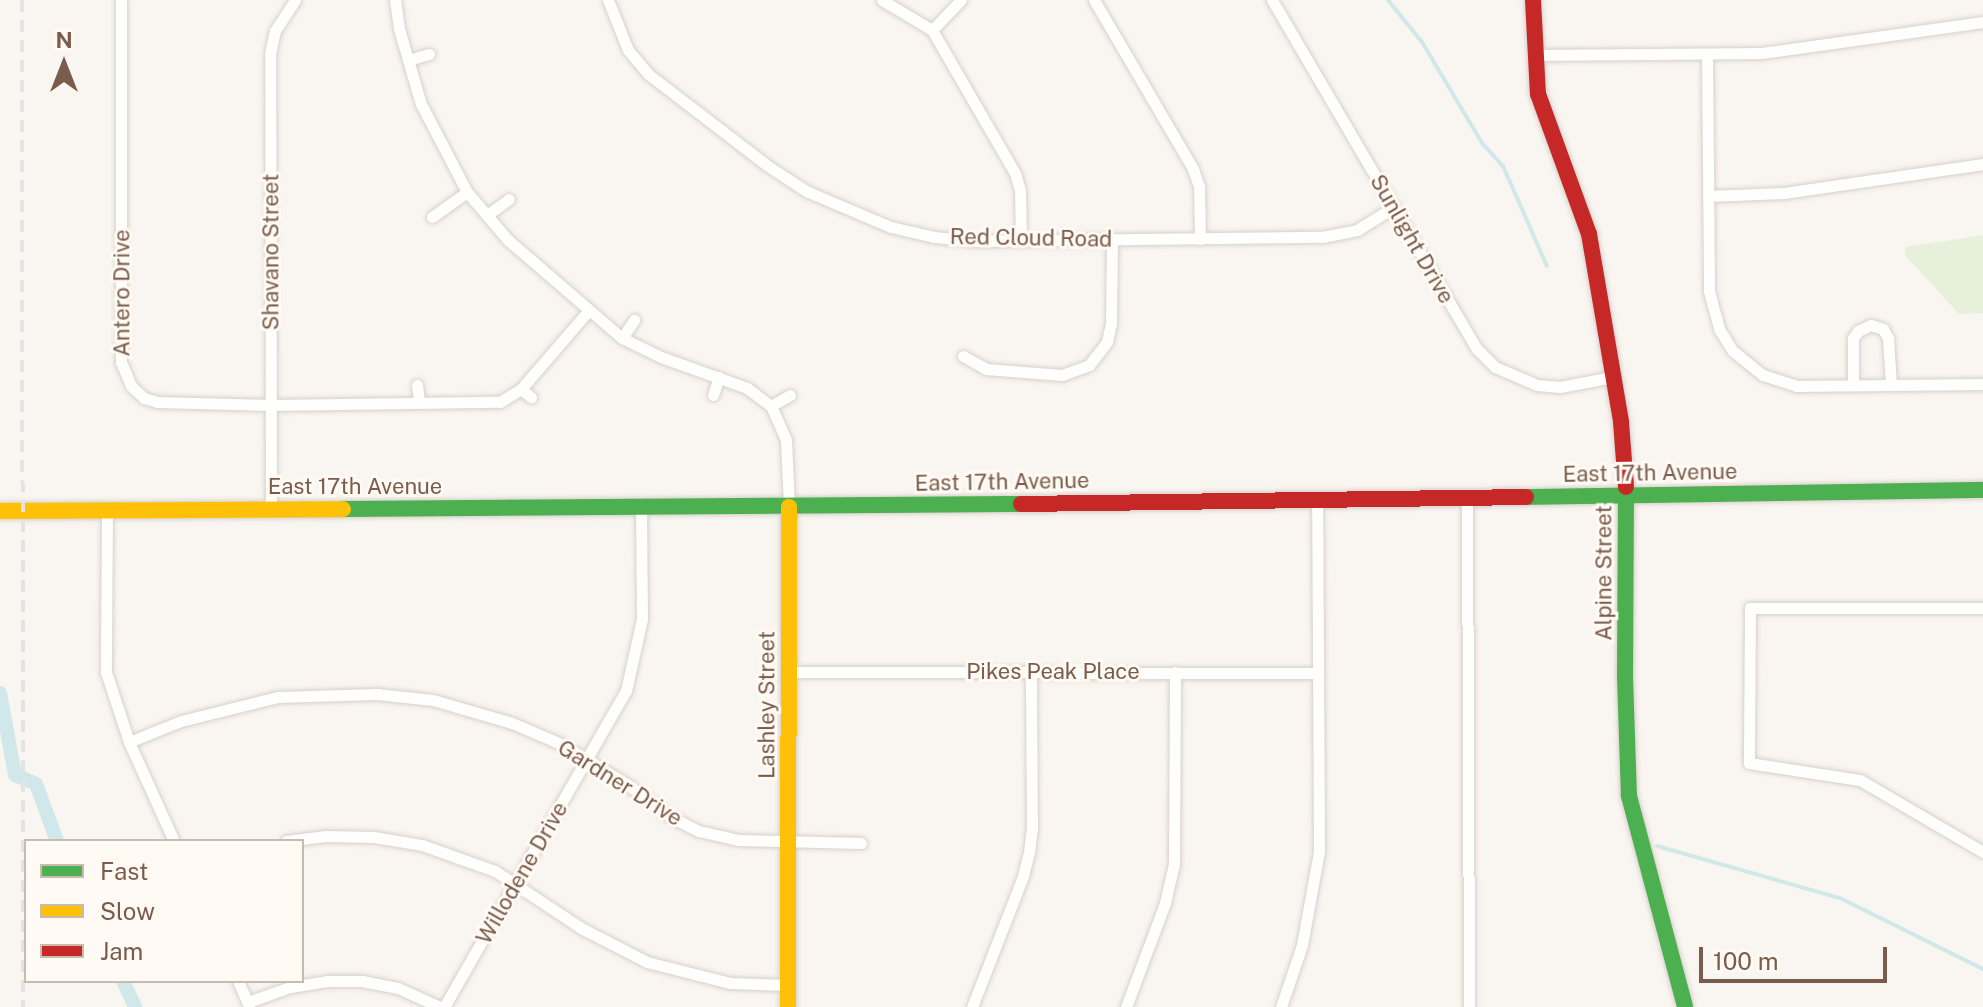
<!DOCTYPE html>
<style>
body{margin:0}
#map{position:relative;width:1983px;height:1007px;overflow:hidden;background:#f9f5f0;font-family:"Public Sans",sans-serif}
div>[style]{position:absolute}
.green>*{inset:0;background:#e7f0db}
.stream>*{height:4px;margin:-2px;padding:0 2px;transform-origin:2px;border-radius:2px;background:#d0e8ea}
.canal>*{height:14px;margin:-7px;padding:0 7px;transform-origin:7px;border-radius:7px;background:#d0e8ea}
.roads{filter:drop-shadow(0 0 2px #d7d1cb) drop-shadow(0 0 2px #d7d1cb)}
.street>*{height:11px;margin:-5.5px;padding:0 5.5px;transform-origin:5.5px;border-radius:5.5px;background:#fefefd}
.fast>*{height:16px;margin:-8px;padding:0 8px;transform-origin:8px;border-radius:8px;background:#4caf50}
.slow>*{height:16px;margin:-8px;padding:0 8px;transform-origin:8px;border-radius:8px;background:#ffc107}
.jam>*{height:16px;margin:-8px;padding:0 8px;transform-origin:8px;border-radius:8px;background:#c62828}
.rail>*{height:4px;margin-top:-2px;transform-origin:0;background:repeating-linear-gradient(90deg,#e6e3e7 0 12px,transparent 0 20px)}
span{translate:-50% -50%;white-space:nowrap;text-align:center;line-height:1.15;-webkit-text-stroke:6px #fffaf3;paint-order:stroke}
.street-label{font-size:22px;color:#7a5c4d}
.legend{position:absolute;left:24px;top:839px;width:280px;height:144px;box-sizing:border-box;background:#fffaf3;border:2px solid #cabbb1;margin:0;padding:10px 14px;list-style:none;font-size:24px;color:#7a5c4d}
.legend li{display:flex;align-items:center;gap:16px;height:40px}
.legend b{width:40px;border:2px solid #cabbb1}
.north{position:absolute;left:24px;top:24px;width:80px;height:80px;-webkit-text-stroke:6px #fffaf3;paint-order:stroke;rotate:0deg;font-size:22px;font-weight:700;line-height:32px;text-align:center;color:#7a5c4d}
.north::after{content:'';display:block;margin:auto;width:28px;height:36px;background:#7a5c4d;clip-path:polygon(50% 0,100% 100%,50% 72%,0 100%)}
.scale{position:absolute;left:1699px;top:947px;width:188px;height:36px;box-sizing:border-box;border:4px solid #7a5c4d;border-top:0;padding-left:10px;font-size:24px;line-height:28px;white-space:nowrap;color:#7a5c4d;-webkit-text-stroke:6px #fffaf3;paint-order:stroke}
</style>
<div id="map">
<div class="green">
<div style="clip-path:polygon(1983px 235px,1983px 313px,1959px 314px,1905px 255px,1906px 247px)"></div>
</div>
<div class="stream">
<div style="left:1388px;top:0;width:54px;rotate:51deg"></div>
<div style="left:1422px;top:42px;width:117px;rotate:59.3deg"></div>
<div style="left:1482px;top:143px;width:31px;rotate:48deg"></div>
<div style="left:1503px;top:166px;width:109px;rotate:66.3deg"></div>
<div style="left:1657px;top:846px;width:190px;rotate:15.9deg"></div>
<div style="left:1840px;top:898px;width:160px;rotate:26.4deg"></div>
</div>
<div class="canal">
<div style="left:0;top:693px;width:83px;rotate:79.6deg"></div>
<div style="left:15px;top:775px;width:23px;rotate:23deg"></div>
<div style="left:36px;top:784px;width:61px;rotate:69.8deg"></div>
<div style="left:123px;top:981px;width:29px;rotate:65deg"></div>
</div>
<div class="roads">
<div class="street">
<div style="left:121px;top:0;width:362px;rotate:90deg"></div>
<div style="left:121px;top:362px;width:26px;rotate:67deg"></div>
<div style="left:131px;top:386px;width:18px;rotate:43deg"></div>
<div style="left:144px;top:398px;width:14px;rotate:17deg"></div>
<div style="left:157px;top:402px;width:114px;rotate:1.5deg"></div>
<div style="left:271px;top:405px;width:229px;rotate:-0.8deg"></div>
<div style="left:500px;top:402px;width:25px;rotate:-32deg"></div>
<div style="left:521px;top:389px;width:104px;rotate:-49.3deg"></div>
<div style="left:395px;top:0;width:29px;rotate:82deg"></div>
<div style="left:399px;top:29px;width:78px;rotate:73.7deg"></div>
<div style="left:421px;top:104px;width:99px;rotate:62.4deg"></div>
<div style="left:467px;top:192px;width:63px;rotate:49.5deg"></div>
<div style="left:508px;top:240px;width:150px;rotate:40.7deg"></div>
<div style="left:622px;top:338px;width:43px;rotate:26deg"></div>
<div style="left:661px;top:357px;width:91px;rotate:19.8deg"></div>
<div style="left:747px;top:388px;width:30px;rotate:37deg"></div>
<div style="left:771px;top:406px;width:37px;rotate:66deg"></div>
<div style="left:786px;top:440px;width:67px;rotate:87.4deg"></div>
<div style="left:608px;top:0;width:54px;rotate:68.2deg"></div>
<div style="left:628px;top:50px;width:31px;rotate:50deg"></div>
<div style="left:648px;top:74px;width:151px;rotate:37.5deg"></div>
<div style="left:768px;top:166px;width:45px;rotate:33.3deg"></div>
<div style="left:806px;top:191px;width:92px;rotate:23deg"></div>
<div style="left:891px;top:227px;width:44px;rotate:13.1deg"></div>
<div style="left:934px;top:237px;width:43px;rotate:5.3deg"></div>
<div style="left:977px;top:241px;width:345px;rotate:-0.7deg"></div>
<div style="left:1322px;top:237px;width:36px;rotate:-11deg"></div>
<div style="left:1357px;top:230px;width:44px;rotate:-31.9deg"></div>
<div style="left:882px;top:0;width:58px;rotate:31deg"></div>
<div style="left:932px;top:30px;width:165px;rotate:59.9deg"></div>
<div style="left:1015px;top:173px;width:19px;rotate:74deg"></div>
<div style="left:1020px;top:191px;width:48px;rotate:88.8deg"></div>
<div style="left:1094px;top:0;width:196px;rotate:59.6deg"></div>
<div style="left:1193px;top:169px;width:18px;rotate:71deg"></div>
<div style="left:1199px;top:186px;width:53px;rotate:88.9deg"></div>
<div style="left:1272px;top:0;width:405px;rotate:59.6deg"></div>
<div style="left:1477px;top:349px;width:25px;rotate:45deg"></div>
<div style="left:1495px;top:367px;width:46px;rotate:23.2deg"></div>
<div style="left:1537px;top:385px;width:23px;rotate:5deg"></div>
<div style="left:1560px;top:387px;width:53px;rotate:-10.9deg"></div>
<div style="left:932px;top:30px;width:42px;rotate:-46deg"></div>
<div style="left:1707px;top:54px;width:237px;rotate:89.5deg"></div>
<div style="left:1709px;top:291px;width:39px;rotate:75deg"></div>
<div style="left:1719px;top:329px;width:26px;rotate:58deg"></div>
<div style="left:1733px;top:351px;width:38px;rotate:39deg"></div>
<div style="left:1763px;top:375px;width:35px;rotate:18deg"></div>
<div style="left:1796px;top:386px;width:187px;rotate:-0.6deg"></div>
<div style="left:1534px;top:55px;width:228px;rotate:-0.5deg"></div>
<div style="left:1762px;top:53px;width:223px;rotate:-8deg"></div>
<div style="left:408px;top:60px;width:22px;rotate:-16deg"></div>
<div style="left:1708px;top:196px;width:76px;rotate:-2.3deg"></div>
<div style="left:1784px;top:193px;width:201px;rotate:-8.3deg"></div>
<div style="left:487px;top:215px;width:27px;rotate:-36deg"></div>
<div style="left:432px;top:217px;width:43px;rotate:-35.5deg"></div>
<div style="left:622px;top:338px;width:22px;rotate:-56deg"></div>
<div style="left:963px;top:356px;width:26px;rotate:29deg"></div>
<div style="left:986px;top:369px;width:76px;rotate:4.5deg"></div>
<div style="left:1062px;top:375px;width:29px;rotate:-20deg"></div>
<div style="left:1089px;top:365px;width:29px;rotate:-52deg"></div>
<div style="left:1107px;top:342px;width:19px;rotate:-78deg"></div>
<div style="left:1111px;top:323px;width:84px;rotate:-89.3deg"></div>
<div style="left:417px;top:385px;width:17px;rotate:83deg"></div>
<div style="left:1853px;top:385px;width:47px;rotate:-90deg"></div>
<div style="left:1853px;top:338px;width:9px;rotate:-54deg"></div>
<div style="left:1858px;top:331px;width:14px;rotate:-25deg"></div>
<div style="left:1871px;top:325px;width:13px;rotate:18deg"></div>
<div style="left:1883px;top:329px;width:10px;rotate:61deg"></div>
<div style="left:1888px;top:338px;width:47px;rotate:86.3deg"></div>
<div style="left:521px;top:389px;width:13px;rotate:39deg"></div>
<div style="left:713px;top:395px;width:19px;rotate:-72deg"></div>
<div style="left:771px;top:406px;width:22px;rotate:-30deg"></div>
<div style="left:1467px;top:498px;width:509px;rotate:89.77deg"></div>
<div style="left:107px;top:510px;width:162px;rotate:90.4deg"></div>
<div style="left:106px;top:672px;width:74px;rotate:71.8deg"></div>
<div style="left:129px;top:742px;width:109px;rotate:65.6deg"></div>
<div style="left:271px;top:510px;width:456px;rotate:-90.1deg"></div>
<div style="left:270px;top:54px;width:24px;rotate:-78deg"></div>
<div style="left:275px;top:31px;width:37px;rotate:-57deg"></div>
<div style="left:1983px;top:608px;width:233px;rotate:180deg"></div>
<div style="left:1750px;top:608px;width:155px;rotate:90.4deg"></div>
<div style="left:1749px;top:763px;width:112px;rotate:8.7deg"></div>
<div style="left:1860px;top:780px;width:143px;rotate:30.3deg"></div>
<div style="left:789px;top:672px;width:529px;rotate:0.11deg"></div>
<div style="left:129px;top:742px;width:56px;rotate:-22deg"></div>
<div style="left:181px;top:721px;width:99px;rotate:-14deg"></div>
<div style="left:277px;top:697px;width:100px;rotate:-1.7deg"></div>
<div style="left:377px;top:694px;width:56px;rotate:6.1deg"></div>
<div style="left:433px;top:700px;width:82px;rotate:16.2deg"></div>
<div style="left:512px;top:723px;width:53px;rotate:23.2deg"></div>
<div style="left:561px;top:744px;width:79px;rotate:31.5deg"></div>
<div style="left:628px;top:785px;width:51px;rotate:37.1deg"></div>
<div style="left:669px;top:816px;width:34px;rotate:27deg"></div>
<div style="left:699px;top:831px;width:41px;rotate:12.7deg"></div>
<div style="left:739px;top:840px;width:122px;rotate:1.4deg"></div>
<div style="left:286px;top:841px;width:40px;rotate:-7.1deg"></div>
<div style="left:326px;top:836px;width:48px;rotate:1.2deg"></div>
<div style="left:374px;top:837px;width:49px;rotate:9.5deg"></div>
<div style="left:422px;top:845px;width:77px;rotate:19.6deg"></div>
<div style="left:495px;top:871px;width:103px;rotate:33.5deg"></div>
<div style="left:581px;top:928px;width:74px;rotate:27.3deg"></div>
<div style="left:647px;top:962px;width:86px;rotate:14.2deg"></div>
<div style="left:730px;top:983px;width:57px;rotate:2deg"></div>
<div style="left:238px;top:981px;width:27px;rotate:66deg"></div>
<div style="left:248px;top:1002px;width:45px;rotate:-19.7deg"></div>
<div style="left:290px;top:987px;width:36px;rotate:-9deg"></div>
<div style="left:326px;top:981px;width:36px"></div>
<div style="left:362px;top:981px;width:37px;rotate:11deg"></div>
<div style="left:398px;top:988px;width:46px;rotate:24.3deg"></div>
<div style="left:444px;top:1007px;width:365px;rotate:-60.1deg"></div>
<div style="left:626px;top:691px;width:74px;rotate:-77.5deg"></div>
<div style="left:642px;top:619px;width:111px;rotate:-90.5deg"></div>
<div style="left:972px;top:1007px;width:141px;rotate:-68.7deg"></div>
<div style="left:1023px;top:876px;width:25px;rotate:-76deg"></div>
<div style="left:1029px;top:852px;width:23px;rotate:-83deg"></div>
<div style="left:1032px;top:829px;width:156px;rotate:-90.4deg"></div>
<div style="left:1126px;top:1007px;width:111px;rotate:-69.4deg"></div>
<div style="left:1165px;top:903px;width:39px;rotate:-77deg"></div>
<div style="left:1174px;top:865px;width:193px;rotate:-89.7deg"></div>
<div style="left:1281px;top:1007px;width:65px;rotate:-71.3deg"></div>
<div style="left:1302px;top:945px;width:96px;rotate:-79.7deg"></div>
<div style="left:1319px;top:851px;width:351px;rotate:-90.3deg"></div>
</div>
<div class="fast">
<div style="left:1626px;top:487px;width:190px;rotate:90.3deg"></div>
<div style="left:1625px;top:677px;width:119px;rotate:88.1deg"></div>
<div style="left:1629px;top:796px;width:218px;rotate:75.1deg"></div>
<div style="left:1526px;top:497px;width:457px;rotate:-0.9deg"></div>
<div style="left:343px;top:509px;width:678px;rotate:-0.42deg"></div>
</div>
<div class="slow">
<div style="left:0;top:511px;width:343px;rotate:-0.3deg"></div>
<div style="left:788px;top:1007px;width:500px;rotate:-89.89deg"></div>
</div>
<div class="jam">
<div style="left:1533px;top:0;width:94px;rotate:87deg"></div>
<div style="left:1538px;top:94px;width:149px;rotate:70deg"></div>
<div style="left:1589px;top:234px;width:191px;rotate:80.3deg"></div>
<div style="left:1621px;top:422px;width:65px;rotate:85.6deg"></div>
<div style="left:1021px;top:504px;width:505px;rotate:-0.79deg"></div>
</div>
</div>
<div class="rail">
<div style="left:22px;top:0;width:1007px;rotate:89.94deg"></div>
</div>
<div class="street-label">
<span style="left:1031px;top:238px;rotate:1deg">Red Cloud Road</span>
<span style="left:1412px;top:239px;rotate:60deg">Sunlight Drive</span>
<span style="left:271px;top:252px;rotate:-90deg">Shavano Street</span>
<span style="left:122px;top:293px;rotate:-90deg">Antero Drive</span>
<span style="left:1650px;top:473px;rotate:-1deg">East 17th Avenue</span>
<span style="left:1002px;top:482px;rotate:-1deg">East 17th Avenue</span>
<span style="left:355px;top:487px">East 17th Avenue</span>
<span style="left:1604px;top:573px;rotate:-90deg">Alpine Street</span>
<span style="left:1053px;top:672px">Pikes Peak Place</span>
<span style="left:767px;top:705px;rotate:-90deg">Lashley Street</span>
<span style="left:620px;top:783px;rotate:32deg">Gardner Drive</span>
<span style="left:522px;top:873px;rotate:-60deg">Willodene Drive</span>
</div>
<ul class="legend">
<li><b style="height:10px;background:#4caf50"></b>Fast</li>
<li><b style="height:10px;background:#ffc107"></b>Slow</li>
<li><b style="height:10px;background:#c62828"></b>Jam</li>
</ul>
<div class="north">N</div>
<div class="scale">100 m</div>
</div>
